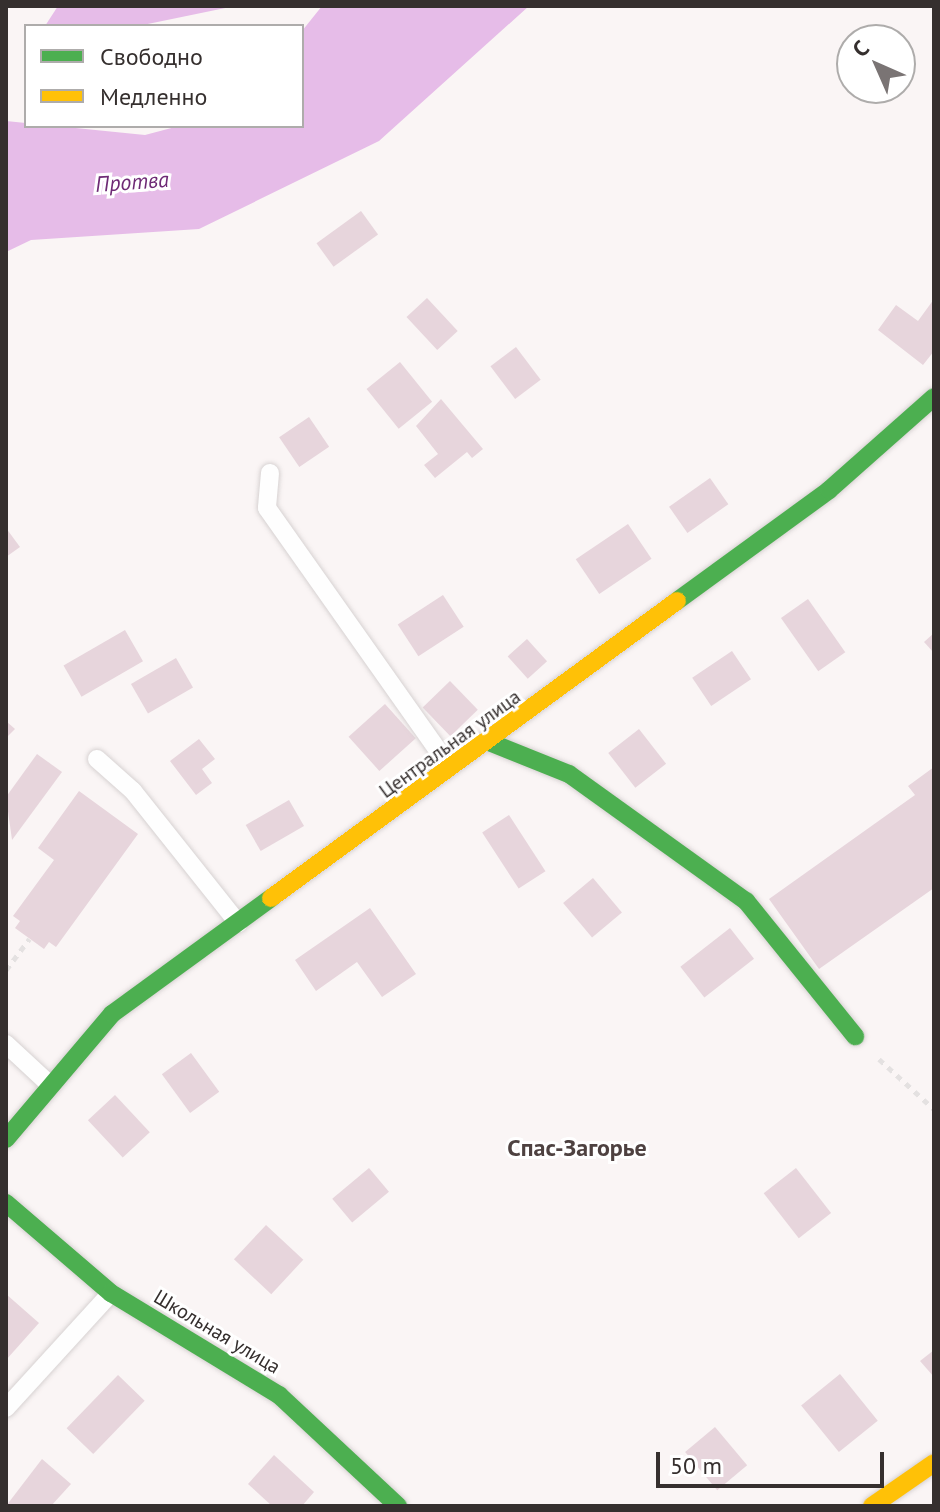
<!DOCTYPE html>
<meta charset="utf-8">
<style>
body{margin:0}
#map{position:relative;width:940px;height:1512px;overflow:hidden;background:#faf5f5;font-family:"PT Sans",sans-serif}
div>[style]{position:absolute}
.water>*{inset:0;background:#e6bce8}
.building>*{inset:0;background:#e7d5dc;transform-origin:0 0}
.path>*{height:5px;margin-top:-2.5px;transform-origin:0;background:repeating-linear-gradient(90deg,#e4e1e1 0 6px,transparent 0 12px)}
.roads{filter:drop-shadow(0 0 2px #d7d2d2) drop-shadow(0 0 2px #d7d2d2)}
.lane>*{height:18px;margin:-9px;padding:0 9px;transform-origin:9px;border-radius:9px;background:#fefefe}
.fast>*{height:18px;margin:-9px;padding:0 9px;transform-origin:9px;border-radius:9px;background:#4caf50}
.slow>*{height:18px;margin:-9px;padding:0 9px;transform-origin:9px;border-radius:9px;background:#ffc107}
span{translate:-50% -50%;white-space:nowrap;text-align:center;line-height:1.15;-webkit-text-stroke:6px #fff;paint-order:stroke}
.street-label{font-size:20px;color:#352f2e}
.water-label{font-size:22px;color:#6e2a75;font-style:italic}
.quarter-label{font-size:24px;color:#4e4140;font-weight:700}
.frame{position:absolute;inset:0;border:8px solid #352f2e;pointer-events:none}
.legend{position:absolute;left:24px;top:24px;width:280px;height:104px;box-sizing:border-box;background:#fff;border:2px solid #aeacab;margin:0;padding:10px 14px;list-style:none;font-size:24px;color:#352f2e}
.legend li{display:flex;align-items:center;gap:16px;height:40px}
.legend b{width:40px;border:2px solid #aeacab}
.north{position:absolute;left:836px;top:24px;width:80px;height:80px;box-sizing:border-box;background:#fff;border:2px solid #aeacab;border-radius:50%;rotate:315deg;font-size:22px;font-weight:700;line-height:32px;text-align:center;color:#352f2e}
.north::after{content:'';display:block;margin:auto;width:28px;height:36px;background:#7a7474;clip-path:polygon(50% 0,100% 100%,50% 72%,0 100%)}
.scale{position:absolute;left:656px;top:1452px;width:228px;height:36px;box-sizing:border-box;border:4px solid #352f2e;border-top:0;padding-left:10px;font-size:24px;line-height:28px;white-space:nowrap;color:#352f2e;-webkit-text-stroke:6px #fff;paint-order:stroke}
</style>
<div id="map">
<div class="water">
<div style="clip-path:polygon(58px 6px,235px 6px,138px 26px,45px 26px)"></div>
<div style="clip-path:polygon(322px 6px,529px 6px,379px 141px,199px 229px,31px 240px,6px 252px,6px 121px,145px 135px,179px 126px,302px 126px,302px 31px)"></div>
</div>
<div class="building">
<div style="left:361px;top:211px;width:29px;height:55px;rotate:54deg"></div>
<div style="left:427px;top:298px;width:45px;height:28px;rotate:47deg"></div>
<div style="clip-path:polygon(934px 299px,934px 351px,923px 365px,878px 330px,896px 305px,918px 321px)"></div>
<div style="left:516px;top:347px;width:41px;height:32px;rotate:53deg"></div>
<div style="left:400px;top:362px;width:51px;height:43px;rotate:51deg"></div>
<div style="clip-path:polygon(441px 399px,483px 449px,472px 458px,467px 452px,435px 478px,424px 465px,438px 454px,416px 426px)"></div>
<div style="left:309px;top:417px;width:36px;height:36px;rotate:56deg"></div>
<div style="left:710px;top:478px;width:32px;height:50px;rotate:55deg"></div>
<div style="left:628px;top:524px;width:42px;height:63px;rotate:56deg"></div>
<div style="clip-path:polygon(6px 528px,20px 547px,6px 557px)"></div>
<div style="left:443px;top:595px;width:38px;height:54px;rotate:57deg"></div>
<div style="left:808px;top:599px;width:65px;height:33px;rotate:55deg"></div>
<div style="left:125px;top:630px;width:36px;height:71px;rotate:60deg"></div>
<div style="clip-path:polygon(934px 633px,934px 653px,924px 642px)"></div>
<div style="left:527px;top:639px;width:30px;height:26px;rotate:48deg"></div>
<div style="left:732px;top:651px;width:34px;height:48px;rotate:56deg"></div>
<div style="left:176px;top:658px;width:34px;height:52px;rotate:60deg"></div>
<div style="left:450px;top:681px;width:40px;height:38px;rotate:46deg"></div>
<div style="left:385px;top:704px;width:46px;height:49px;rotate:48deg"></div>
<div style="clip-path:polygon(6px 721px,15px 729px,6px 738px)"></div>
<div style="left:639px;top:729px;width:44px;height:39px;rotate:52deg"></div>
<div style="clip-path:polygon(199px 739px,215px 759px,202px 769px,212px 783px,196px 795px,170px 761px)"></div>
<div style="clip-path:polygon(37px 754px,62px 772px,12px 840px,6px 797px)"></div>
<div style="clip-path:polygon(934px 767px,934px 888px,819px 969px,769px 899px,915px 795px,908px 786px)"></div>
<div style="clip-path:polygon(79px 791px,138px 834px,56px 947px,49px 942px,44px 949px,15px 928px,20px 921px,13px 916px,54px 860px,38px 848px)"></div>
<div style="left:289px;top:800px;width:30px;height:50px;rotate:60deg"></div>
<div style="left:509px;top:815px;width:67px;height:32px;rotate:57deg"></div>
<div style="left:593px;top:878px;width:45px;height:39px;rotate:50deg"></div>
<div style="clip-path:polygon(370px 908px,416px 974px,382px 997px,357px 962px,316px 991px,295px 960px)"></div>
<div style="left:730px;top:928px;width:39px;height:63px;rotate:52deg"></div>
<div style="left:191px;top:1053px;width:48px;height:36px;rotate:54deg"></div>
<div style="left:115px;top:1095px;width:51px;height:37px;rotate:47deg"></div>
<div style="left:369px;top:1168px;width:31px;height:48px;rotate:50deg"></div>
<div style="left:796px;top:1168px;width:57px;height:41px;rotate:52deg"></div>
<div style="left:266px;top:1225px;width:51px;height:47px;rotate:43deg"></div>
<div style="clip-path:polygon(6px 1294px,39px 1323px,6px 1360px)"></div>
<div style="clip-path:polygon(934px 1350px,934px 1377px,920px 1361px)"></div>
<div style="left:840px;top:1374px;width:60px;height:50px;rotate:51deg"></div>
<div style="left:118px;top:1375px;width:37px;height:74px;rotate:44deg"></div>
<div style="left:715px;top:1427px;width:50px;height:39px;rotate:50deg"></div>
<div style="clip-path:polygon(274px 1455px,314px 1492px,302px 1506px,272px 1506px,248px 1484px)"></div>
<div style="clip-path:polygon(42px 1459px,71px 1484px,51px 1506px,6px 1506px)"></div>
</div>
<div class="path">
<div style="left:6px;top:970px;width:39px;rotate:-53deg"></div>
<div style="left:879px;top:1059px;width:74px;rotate:42.3deg"></div>
</div>
<div class="roads">
<div class="lane">
<div style="left:270px;top:473px;width:35px;rotate:95deg"></div>
<div style="left:267px;top:508px;width:317px;rotate:54.8deg"></div>
<div style="left:97px;top:759px;width:48px;rotate:41.6deg"></div>
<div style="left:133px;top:791px;width:169px;rotate:51.5deg"></div>
<div style="left:6px;top:1044px;width:59px;rotate:42.9deg"></div>
<div style="left:6px;top:1408px;width:156px;rotate:-47.6deg"></div>
</div>
<div class="fast">
<div style="left:677px;top:601px;width:188px;rotate:-36.1deg"></div>
<div style="left:829px;top:490px;width:140px;rotate:-41.5deg"></div>
<div style="left:489px;top:742px;width:86px;rotate:21.8deg"></div>
<div style="left:569px;top:774px;width:218px;rotate:35.7deg"></div>
<div style="left:746px;top:901px;width:174px;rotate:51.1deg"></div>
<div style="left:6px;top:1139px;width:164px;rotate:-49.7deg"></div>
<div style="left:112px;top:1014px;width:197px;rotate:-36.1deg"></div>
<div style="left:6px;top:1203px;width:138px;rotate:40.6deg"></div>
<div style="left:111px;top:1293px;width:197px;rotate:31.3deg"></div>
<div style="left:279px;top:1395px;width:163px;rotate:43deg"></div>
</div>
<div class="slow">
<div style="left:271px;top:898px;width:503px;rotate:-36.19deg"></div>
<div style="left:872px;top:1506px;width:75px;rotate:-34.7deg"></div>
</div>
</div>
<div class="street-label">
<span style="left:450px;top:744px;rotate:-36deg">Центральная улица</span>
<span style="left:217px;top:1332px;rotate:31deg">Школьная улица</span>
</div>
<div class="water-label">
<span style="left:132px;top:182px;rotate:-4deg">Протва</span>
</div>
<div class="quarter-label">
<span style="left:577px;top:1148px">Спас-Загорье</span>
</div>
<div class="frame"></div>
<ul class="legend">
<li><b style="height:10px;background:#4caf50"></b>Свободно</li>
<li><b style="height:10px;background:#ffc107"></b>Медленно</li>
</ul>
<div class="north">С</div>
<div class="scale">50 m</div>
</div>
